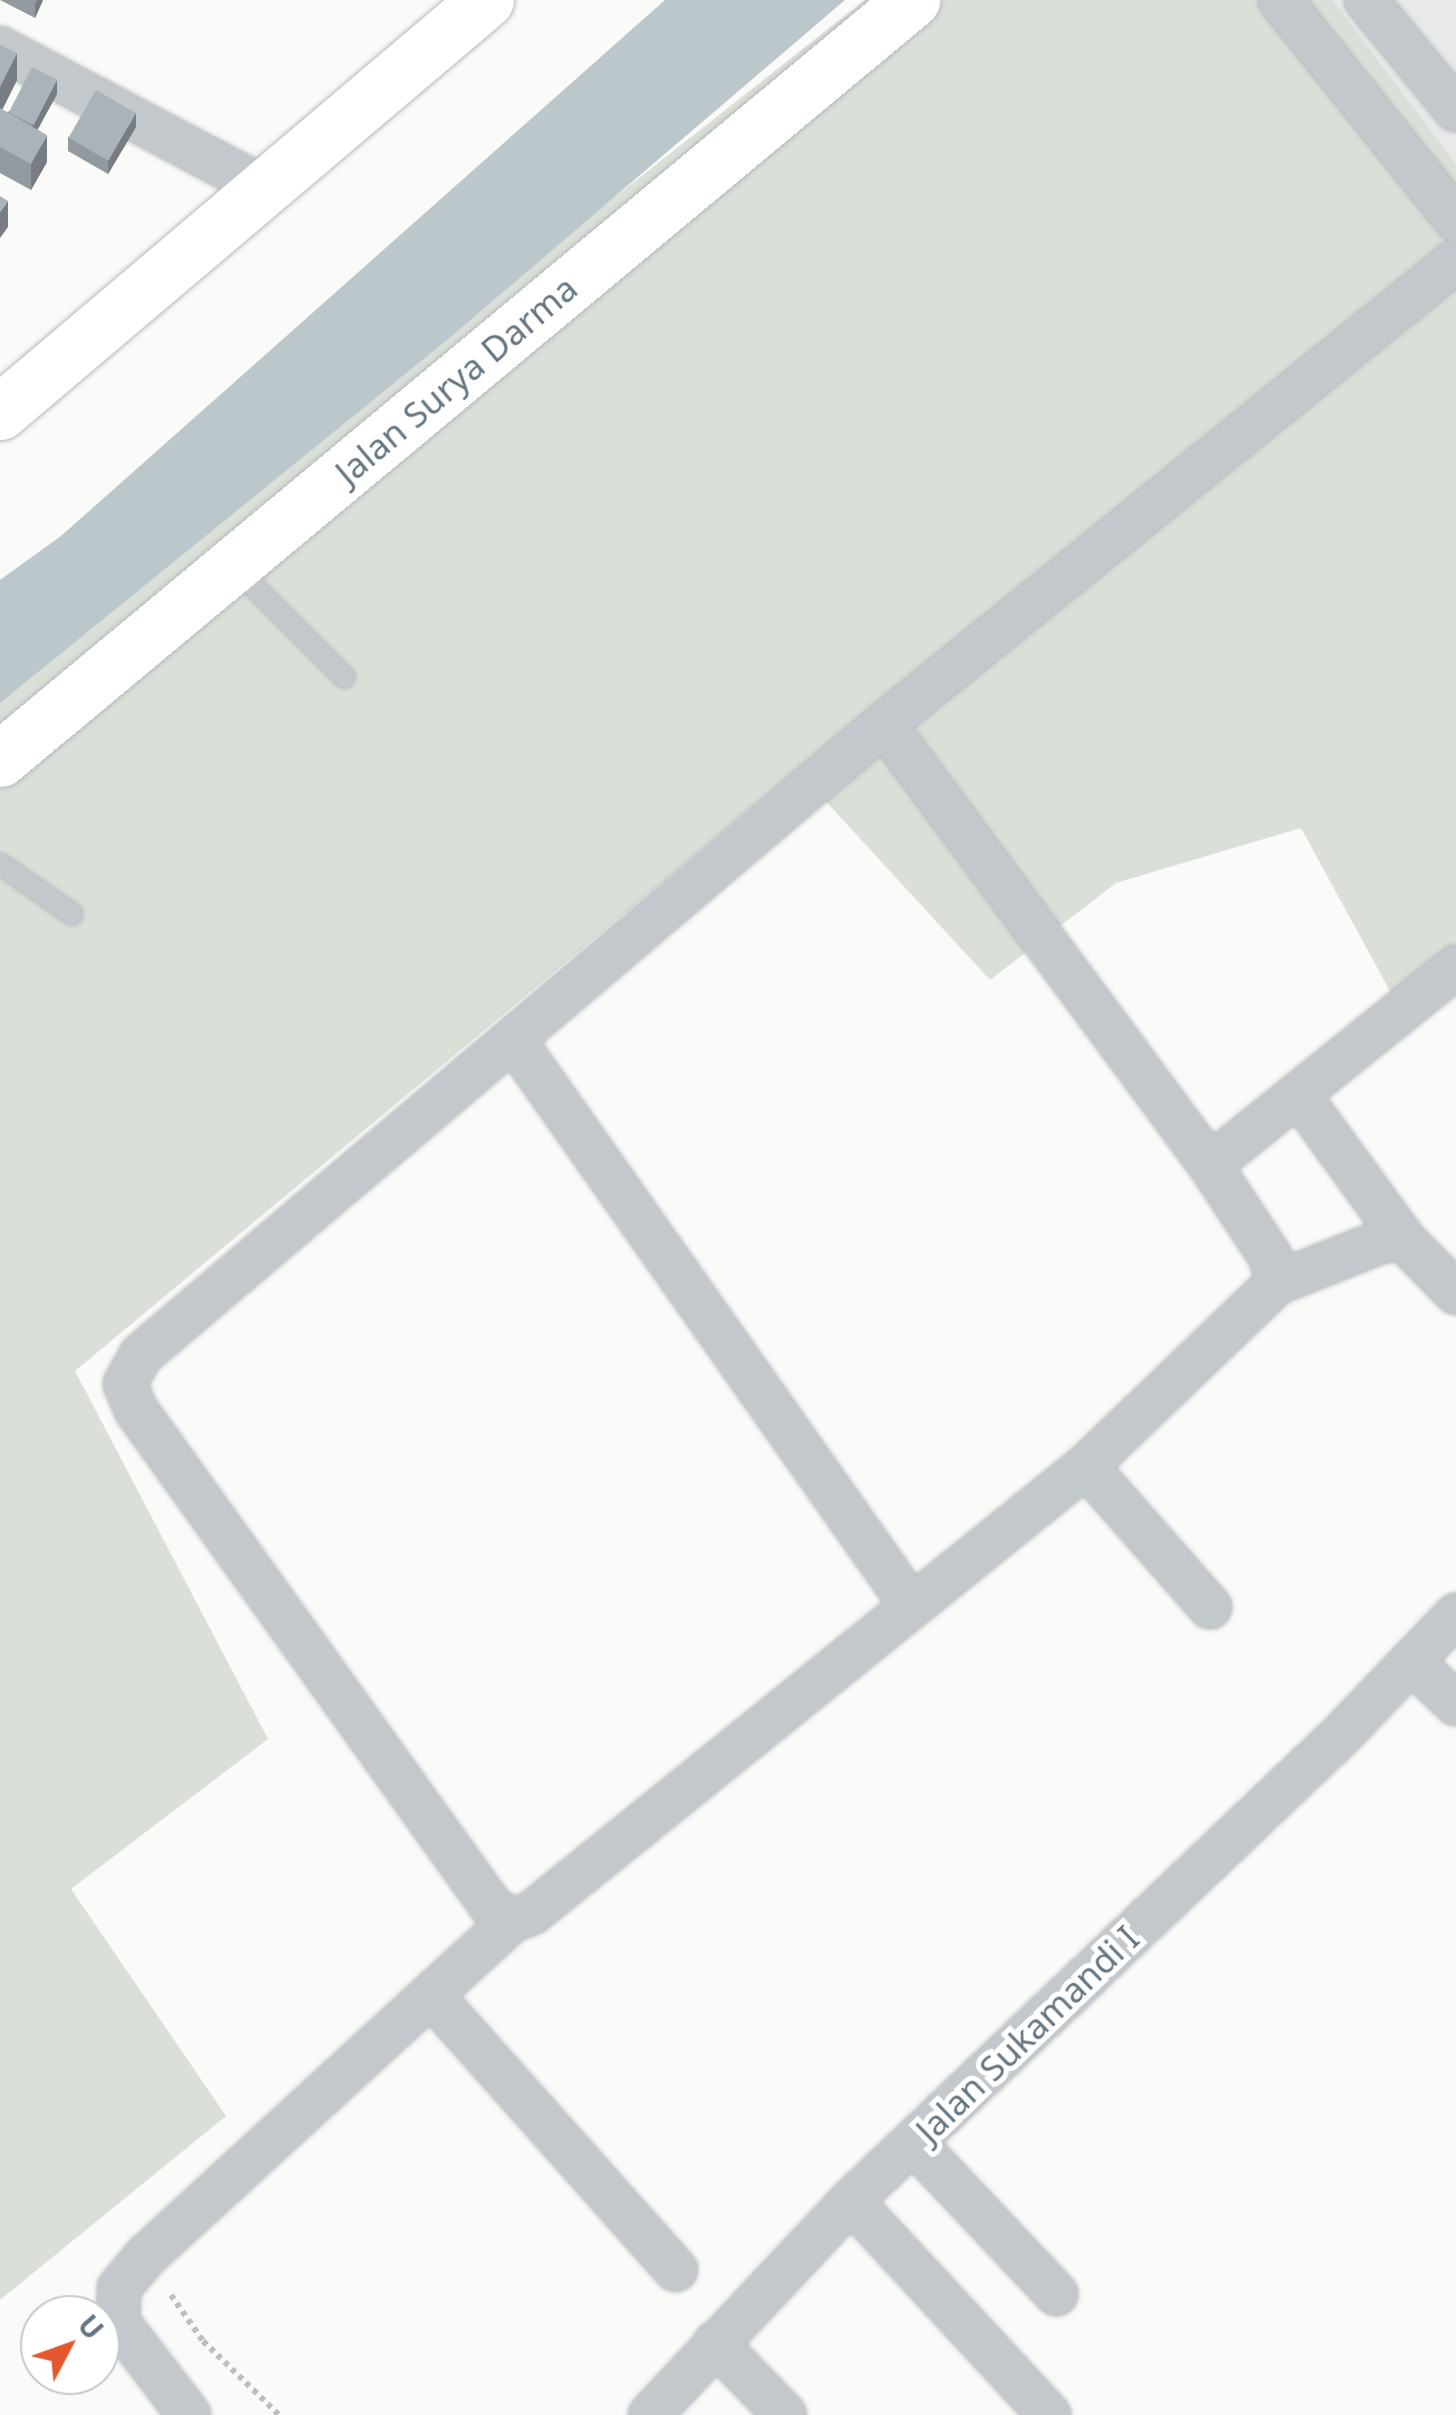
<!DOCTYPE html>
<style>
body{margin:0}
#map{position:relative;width:1456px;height:2415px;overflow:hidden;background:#fafaf8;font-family:"Noto Sans",sans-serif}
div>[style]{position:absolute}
.built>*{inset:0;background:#e8e9e9}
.green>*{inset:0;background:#dadfd7}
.water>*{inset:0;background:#bbc7cb}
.path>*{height:6px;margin-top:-3px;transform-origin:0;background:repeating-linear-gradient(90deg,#bbbfc2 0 5px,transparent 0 10px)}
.roads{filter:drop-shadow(0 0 2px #b5babe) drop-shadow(0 0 2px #b5babe)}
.service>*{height:20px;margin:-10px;padding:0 10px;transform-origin:10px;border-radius:10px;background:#c3c8cc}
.minor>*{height:42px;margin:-21px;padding:0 21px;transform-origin:21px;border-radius:21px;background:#c3c8cc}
.primary>*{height:55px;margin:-27.5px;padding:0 27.5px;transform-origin:27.5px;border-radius:27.5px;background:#fff}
.wall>*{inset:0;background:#929a9f}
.shaded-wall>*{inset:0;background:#777d82}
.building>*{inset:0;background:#aab3b9;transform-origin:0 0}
span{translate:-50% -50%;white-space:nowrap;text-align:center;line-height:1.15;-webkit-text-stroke:10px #fff;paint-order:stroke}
.street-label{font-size:35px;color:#657683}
.north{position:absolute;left:20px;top:2295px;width:100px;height:100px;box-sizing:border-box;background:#fff;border:2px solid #c1c8cd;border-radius:50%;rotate:49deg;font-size:28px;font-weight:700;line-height:40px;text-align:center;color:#657683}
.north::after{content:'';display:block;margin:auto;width:35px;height:45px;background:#e4572e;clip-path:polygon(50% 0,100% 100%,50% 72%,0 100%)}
</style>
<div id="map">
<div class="built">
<div style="clip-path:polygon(1333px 0,1456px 0,1456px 164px)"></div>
</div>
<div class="green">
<div style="clip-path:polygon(865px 0,1333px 0,1456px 164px,1456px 952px,1396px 1002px,1301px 828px,1116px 883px,990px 980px,797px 770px,75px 1371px,268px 1739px,71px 1889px,226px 2116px,0 2300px,0 695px,216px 511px)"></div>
</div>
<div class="water">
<div style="clip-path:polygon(665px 0,845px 0,447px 340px,0 703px,0 580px,61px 536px)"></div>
</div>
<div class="path">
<div style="left:171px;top:2295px;width:56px;rotate:55.2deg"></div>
<div style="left:203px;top:2341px;width:106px;rotate:44.2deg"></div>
</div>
<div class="roads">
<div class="service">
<div style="left:234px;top:567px;width:156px;rotate:45deg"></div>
<div style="left:0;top:864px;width:88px;rotate:34.8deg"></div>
</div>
<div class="minor">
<div style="left:1280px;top:0;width:282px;rotate:51.3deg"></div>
<div style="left:1366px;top:0;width:142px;rotate:50.7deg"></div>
<div style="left:0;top:48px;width:299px;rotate:27.9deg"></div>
<div style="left:884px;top:724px;width:548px;rotate:53.53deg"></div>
<div style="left:1210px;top:1165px;width:111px;rotate:56.7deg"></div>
<div style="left:1271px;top:1258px;width:26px;rotate:77deg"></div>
<div style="left:513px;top:1039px;width:692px;rotate:54.89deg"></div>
<div style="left:1298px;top:1094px;width:180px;rotate:54deg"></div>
<div style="left:1404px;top:1240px;width:74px;rotate:45.5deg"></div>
<div style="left:1210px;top:1165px;width:316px;rotate:-38.8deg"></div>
<div style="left:1086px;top:1466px;width:188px;rotate:48.7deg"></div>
<div style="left:1414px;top:1664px;width:58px;rotate:43.6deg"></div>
<div style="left:511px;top:1921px;width:25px;rotate:-143deg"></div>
<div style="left:491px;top:1906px;width:610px;rotate:-125.59deg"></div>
<div style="left:136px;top:1410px;width:28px;rotate:-113deg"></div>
<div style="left:125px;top:1384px;width:33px;rotate:-61deg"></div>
<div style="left:141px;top:1355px;width:975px;rotate:-40.34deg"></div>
<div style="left:884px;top:724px;width:736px;rotate:-38.99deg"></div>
<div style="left:431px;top:1995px;width:368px;rotate:48.3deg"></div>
<div style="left:913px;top:2142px;width:209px;rotate:46.7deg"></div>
<div style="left:851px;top:2201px;width:292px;rotate:47.2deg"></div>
<div style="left:715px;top:2343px;width:100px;rotate:45.8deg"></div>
<div style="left:189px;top:2415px;width:117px;rotate:-127.4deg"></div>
<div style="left:118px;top:2322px;width:34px;rotate:-88deg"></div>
<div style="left:119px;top:2288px;width:42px;rotate:-49.8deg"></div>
<div style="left:146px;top:2256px;width:495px;rotate:-42.5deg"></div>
<div style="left:511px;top:1921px;width:22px;rotate:-21deg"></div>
<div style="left:532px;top:1913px;width:712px;rotate:-38.9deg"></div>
<div style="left:1086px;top:1466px;width:265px;rotate:-43.8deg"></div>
<div style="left:1277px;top:1283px;width:114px;rotate:-21.6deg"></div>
<div style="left:1383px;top:1241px;width:21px;rotate:-3deg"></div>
<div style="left:650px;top:2415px;width:294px;rotate:-46.8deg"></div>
<div style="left:851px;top:2201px;width:678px;rotate:-43.56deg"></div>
<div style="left:1342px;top:1734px;width:165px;rotate:-46.2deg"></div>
</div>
<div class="primary">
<div style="left:0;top:412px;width:637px;rotate:-40.29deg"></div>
<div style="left:0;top:759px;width:1187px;rotate:-39.77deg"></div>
</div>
</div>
<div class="wall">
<div style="clip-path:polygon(0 0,43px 0,35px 18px)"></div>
<div style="clip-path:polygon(0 45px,17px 80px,2px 110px,7px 112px,57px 94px,37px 130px,47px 162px,31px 190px,0 173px)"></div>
<div style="clip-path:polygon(136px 127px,108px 174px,68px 151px,68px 137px)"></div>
</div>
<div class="shaded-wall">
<div style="clip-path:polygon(37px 0,43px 0,35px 18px,35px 4px)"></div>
<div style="clip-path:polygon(17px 53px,17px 80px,0 114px,0 87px)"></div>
<div style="clip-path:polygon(57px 80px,57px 94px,31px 142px,31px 128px)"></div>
<div style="clip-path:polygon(136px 113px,136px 127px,108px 174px,108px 160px)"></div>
<div style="clip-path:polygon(47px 135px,47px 162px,31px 190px,31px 164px)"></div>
<div style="clip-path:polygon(8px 201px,8px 227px,0 238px,0 212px)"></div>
</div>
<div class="building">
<div style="clip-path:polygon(0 45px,17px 53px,0 87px)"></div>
<div style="left:32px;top:67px;width:28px;height:51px;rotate:27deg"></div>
<div style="left:96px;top:90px;width:46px;height:55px;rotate:30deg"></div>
<div style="clip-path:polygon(0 108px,47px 135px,31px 164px,0 147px)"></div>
<div style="clip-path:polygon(0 196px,8px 201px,0 212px)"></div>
</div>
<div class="street-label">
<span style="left:456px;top:380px;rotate:-40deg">Jalan Surya Darma</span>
<span style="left:1027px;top:2034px;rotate:-44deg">Jalan Sukamandi I</span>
</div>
<div class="north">U</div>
</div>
